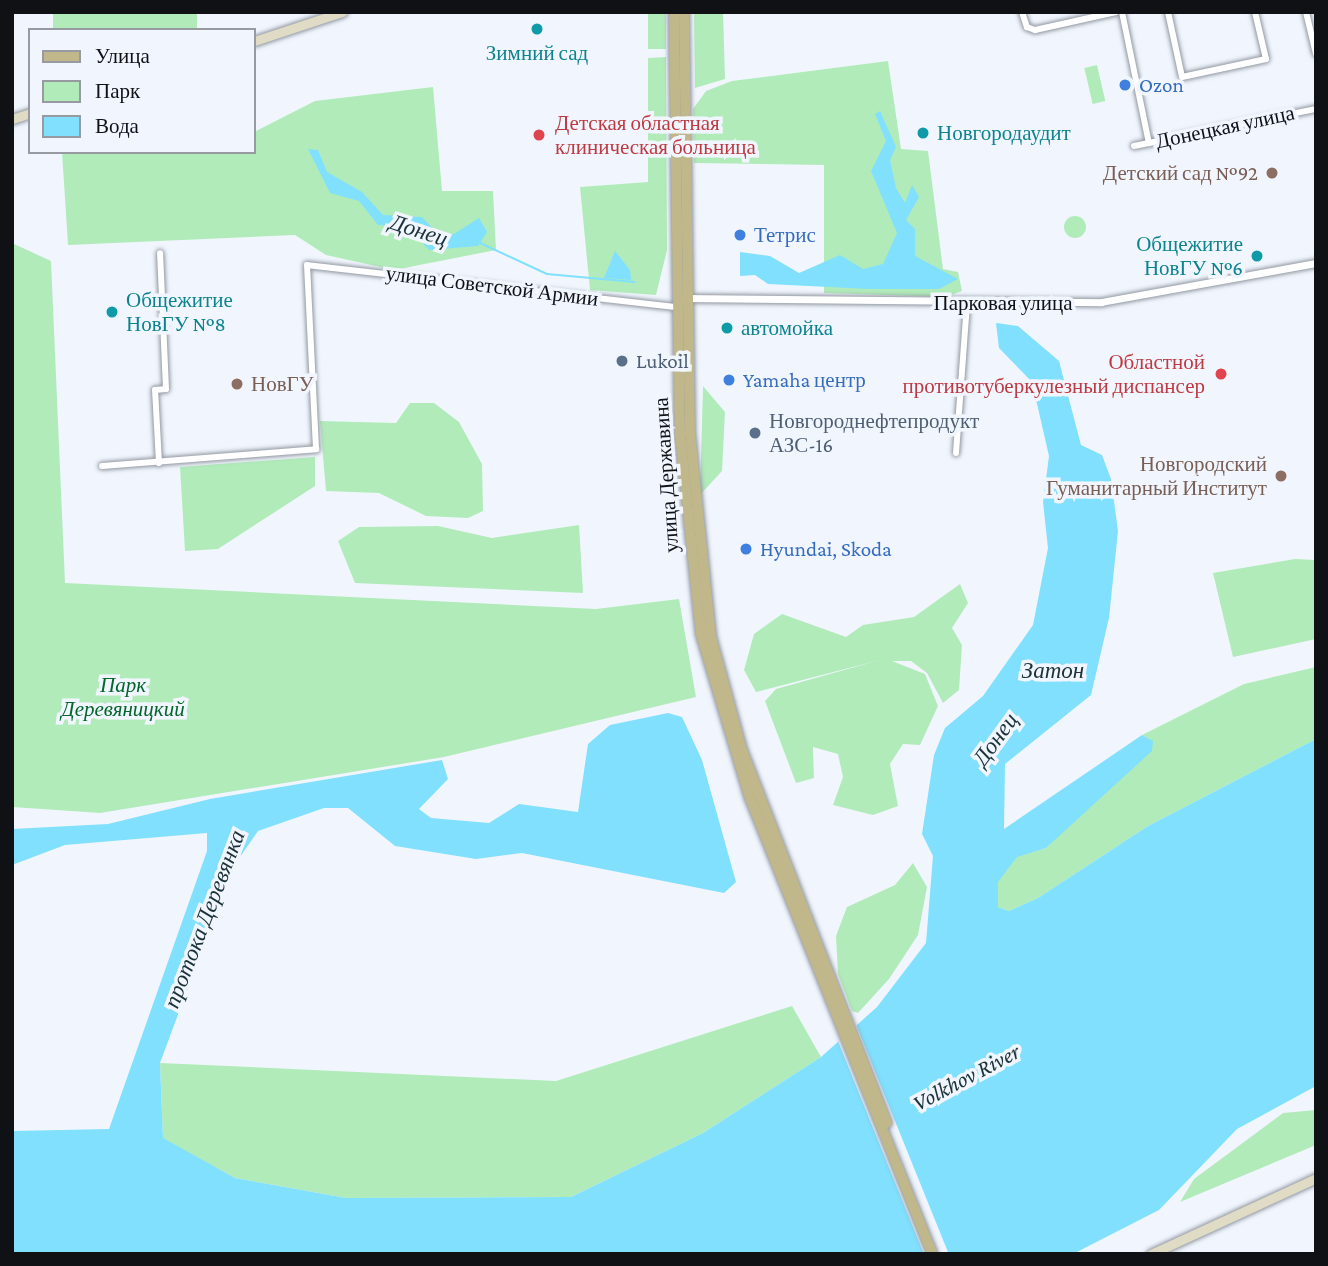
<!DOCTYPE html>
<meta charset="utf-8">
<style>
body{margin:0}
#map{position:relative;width:1328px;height:1266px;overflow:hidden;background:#f1f6fe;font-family:"Crimson Pro",serif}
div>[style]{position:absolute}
.green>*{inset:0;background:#b1ebba;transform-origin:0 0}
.round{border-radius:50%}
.water>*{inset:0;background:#80e0fe}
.pier>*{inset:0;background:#f1f6fe;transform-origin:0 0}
.stream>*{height:2px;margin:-1px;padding:0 1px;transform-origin:1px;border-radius:1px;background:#80e0fe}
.roads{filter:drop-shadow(0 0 2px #9298a1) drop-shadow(0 0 2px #9298a1)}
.minor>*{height:6px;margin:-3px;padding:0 3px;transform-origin:3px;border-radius:3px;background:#fff}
.tertiary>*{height:7px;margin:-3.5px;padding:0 3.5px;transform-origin:3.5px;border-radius:3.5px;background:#fff}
.secondary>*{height:9px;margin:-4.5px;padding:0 4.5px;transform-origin:4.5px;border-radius:4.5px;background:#e0dbc5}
.primary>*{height:10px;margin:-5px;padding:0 5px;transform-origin:5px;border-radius:5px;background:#c0b88b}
.dots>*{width:19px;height:19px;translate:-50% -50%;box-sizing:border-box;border:4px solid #f1f6fe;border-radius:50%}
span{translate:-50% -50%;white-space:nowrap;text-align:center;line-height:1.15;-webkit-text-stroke:7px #f1f6fe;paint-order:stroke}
.culture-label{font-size:21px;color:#0d838f}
.left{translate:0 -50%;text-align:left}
.right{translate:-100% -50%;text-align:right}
.shop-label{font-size:21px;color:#366cbe}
.health-label{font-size:21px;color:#be3a42}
.street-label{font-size:21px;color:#0f1115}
.education-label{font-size:21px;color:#785e54}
.service-label{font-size:21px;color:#4e5e75}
.park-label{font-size:21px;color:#04662a;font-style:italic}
.water-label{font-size:23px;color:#1c3239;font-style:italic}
.frame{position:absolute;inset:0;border:14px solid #0f1115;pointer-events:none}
.legend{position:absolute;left:28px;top:28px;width:228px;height:126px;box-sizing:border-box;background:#f1f6fe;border:2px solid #979aa1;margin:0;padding:9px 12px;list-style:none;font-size:21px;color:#0f1115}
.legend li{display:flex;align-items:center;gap:14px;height:35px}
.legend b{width:35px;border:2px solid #979aa1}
</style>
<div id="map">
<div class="green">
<div style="left:53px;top:12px;width:144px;height:18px"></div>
<div style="left:648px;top:12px;width:18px;height:37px"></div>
<div style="clip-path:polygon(694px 12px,723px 12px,725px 79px,695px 88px)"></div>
<div style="clip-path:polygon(666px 57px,667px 250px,656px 295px,590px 290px,580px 187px,648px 182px,648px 58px)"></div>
<div style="clip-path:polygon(888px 61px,901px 149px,928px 151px,943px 269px,958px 272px,962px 291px,946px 297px,824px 293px,824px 165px,694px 163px,693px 109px,706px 91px,732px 81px)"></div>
<div style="left:1097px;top:65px;width:37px;height:13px;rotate:77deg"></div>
<div style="clip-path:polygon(433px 87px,442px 191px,493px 191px,496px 250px,394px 270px,326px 255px,295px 235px,68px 245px,62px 152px,254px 152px,254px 132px,315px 101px)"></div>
<div class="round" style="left:1064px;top:216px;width:22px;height:22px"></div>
<div style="clip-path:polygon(12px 243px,51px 261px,65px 583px,596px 609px,679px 599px,696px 697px,444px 757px,100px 813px,12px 807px)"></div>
<div style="clip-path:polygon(703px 386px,725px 412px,722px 471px,700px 495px)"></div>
<div style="clip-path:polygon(410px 403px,434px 403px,459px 422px,482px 464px,483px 511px,468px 518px,426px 516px,379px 493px,326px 491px,320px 421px,396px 423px)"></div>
<div style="clip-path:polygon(315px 457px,315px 486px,218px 549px,185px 551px,180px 467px)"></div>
<div style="clip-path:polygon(579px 525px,583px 593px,355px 583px,338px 541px,359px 527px,438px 526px,492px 538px)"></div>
<div style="clip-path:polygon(1295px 559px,1316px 560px,1316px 639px,1233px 657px,1213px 573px)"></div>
<div style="clip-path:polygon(960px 584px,968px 603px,952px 628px,962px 645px,959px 690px,943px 703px,927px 673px,911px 661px,892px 661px,925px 674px,938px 706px,920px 745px,903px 744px,890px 764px,898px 806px,873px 815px,833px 805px,843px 777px,838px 754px,813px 747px,814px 778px,796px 783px,765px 701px,776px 689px,880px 660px,756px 692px,744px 670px,754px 634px,782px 614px,846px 637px,863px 625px,914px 617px)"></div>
<div style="clip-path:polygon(1316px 667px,1316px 739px,1148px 826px,1038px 898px,1009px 911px,998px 907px,998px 881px,1017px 856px,1046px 848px,1152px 741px,1142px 735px,1244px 684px)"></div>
<div style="clip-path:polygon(913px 863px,927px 887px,918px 935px,889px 979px,858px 1013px,852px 1011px,838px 974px,836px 936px,847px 907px,895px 885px)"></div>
<div style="clip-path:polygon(792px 1006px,821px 1057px,703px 1133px,571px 1197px,346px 1198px,235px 1178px,163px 1139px,160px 1063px,556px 1081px)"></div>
<div style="clip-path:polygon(1316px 1110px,1316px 1145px,1180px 1202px,1194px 1179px,1283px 1113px)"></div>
</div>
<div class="water">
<div style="clip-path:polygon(880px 111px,896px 147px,890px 160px,896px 188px,905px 203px,912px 185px,919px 197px,906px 220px,915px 229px,915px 256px,958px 279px,939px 289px,869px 289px,768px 284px,755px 275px,740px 276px,740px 252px,770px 256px,799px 273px,840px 255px,863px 269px,883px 264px,897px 233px,871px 171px,886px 141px,875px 114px)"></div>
<div style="clip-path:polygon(308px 149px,318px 150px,327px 172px,362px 192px,383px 215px,422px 217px,436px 232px,454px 234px,479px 218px,487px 232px,478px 246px,429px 250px,407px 226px,378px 225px,359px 201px,330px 193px)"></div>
<div style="clip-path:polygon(615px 251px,630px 270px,631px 280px,604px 278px)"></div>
<div style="clip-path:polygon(996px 323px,1018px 326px,1059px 361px,1081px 445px,1102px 455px,1111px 479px,1118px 531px,1109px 618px,1091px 695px,1005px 764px,1004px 829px,1142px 735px,1153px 741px,1152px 751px,1046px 848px,1017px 857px,998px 882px,998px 907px,1009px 911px,1038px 898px,1148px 826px,1316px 739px,1316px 1086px,1237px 1129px,1159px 1210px,1073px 1254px,12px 1254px,12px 1131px,109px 1129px,207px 851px,207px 833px,65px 845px,12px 865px,12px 829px,108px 824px,210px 799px,442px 760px,448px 779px,419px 809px,431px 818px,489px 823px,519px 804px,578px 812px,588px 744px,610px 725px,668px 713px,682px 717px,702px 760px,736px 882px,724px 893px,522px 853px,476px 859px,395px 846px,348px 808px,324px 808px,258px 831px,233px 867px,160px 1063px,163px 1138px,235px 1178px,346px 1198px,571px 1197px,703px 1133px,821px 1057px,877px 1007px,926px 943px,933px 856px,922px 834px,934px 755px,945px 728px,983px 696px,1033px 625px,1048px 548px,1043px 502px,1049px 456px,1032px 382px,999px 348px)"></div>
</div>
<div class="pier">
<div style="left:855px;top:1022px;width:250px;height:23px;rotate:68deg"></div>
</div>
<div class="stream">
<div style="left:478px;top:242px;width:76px;rotate:24.9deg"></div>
<div style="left:547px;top:274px;width:88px;rotate:5.2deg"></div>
</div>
<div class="roads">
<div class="minor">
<div style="left:1022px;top:12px;width:16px;rotate:72deg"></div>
<div style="left:1027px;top:27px;width:9px;rotate:21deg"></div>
<div style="left:1035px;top:30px;width:83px;rotate:-12.5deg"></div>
<div style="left:1122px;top:12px;width:134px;rotate:78.4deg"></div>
<div style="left:1168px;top:12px;width:66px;rotate:77.8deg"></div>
<div style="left:1182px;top:77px;width:86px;rotate:-12.1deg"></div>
<div style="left:1266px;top:59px;width:48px;rotate:-103.2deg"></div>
<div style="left:1306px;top:12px;width:43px;rotate:76.6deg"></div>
<div style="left:1134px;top:146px;width:186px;rotate:-11.5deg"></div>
<div style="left:956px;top:453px;width:150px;rotate:-85.8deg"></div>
<div style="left:159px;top:463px;width:73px;rotate:-93.1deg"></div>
<div style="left:155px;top:390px;width:11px;rotate:-5deg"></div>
<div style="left:166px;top:389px;width:136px;rotate:-92.5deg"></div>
<div style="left:102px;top:466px;width:215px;rotate:-4.5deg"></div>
<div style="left:316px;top:449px;width:184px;rotate:-92.8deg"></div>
<div style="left:307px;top:265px;width:372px;rotate:6.5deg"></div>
</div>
<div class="tertiary">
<div style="left:687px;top:298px;width:414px;rotate:0.6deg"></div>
<div style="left:1101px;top:302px;width:219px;rotate:-10.3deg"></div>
</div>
<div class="secondary">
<div style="left:254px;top:41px;width:93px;rotate:-18.2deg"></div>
<div style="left:12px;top:119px;width:19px;rotate:-18deg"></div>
<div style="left:1151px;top:1254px;width:182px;rotate:-24.7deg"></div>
</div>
<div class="primary">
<div style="left:674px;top:12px;width:422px;rotate:89.2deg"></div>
<div style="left:680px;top:434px;width:201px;rotate:84deg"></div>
<div style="left:701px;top:634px;width:171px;rotate:73.4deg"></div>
<div style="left:750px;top:798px;width:491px;rotate:68.2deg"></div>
<div style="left:684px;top:12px;width:422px;rotate:89.2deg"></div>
<div style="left:690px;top:434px;width:204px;rotate:84.1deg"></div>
<div style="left:711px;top:637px;width:117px;rotate:74.7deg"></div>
<div style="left:742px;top:750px;width:400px;rotate:68.8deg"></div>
</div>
</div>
<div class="dots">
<div style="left:537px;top:29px;background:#0f9aa8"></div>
<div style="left:1125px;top:85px;background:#3f7fe0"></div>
<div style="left:923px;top:133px;background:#0f9aa8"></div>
<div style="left:539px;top:135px;background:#e0444e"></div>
<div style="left:1272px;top:173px;background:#8d6e63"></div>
<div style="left:740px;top:235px;background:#3f7fe0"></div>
<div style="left:1257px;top:256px;background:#0f9aa8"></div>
<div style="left:112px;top:312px;background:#0f9aa8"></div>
<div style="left:727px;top:328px;background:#0f9aa8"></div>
<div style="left:622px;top:361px;background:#5c6f8a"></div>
<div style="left:1221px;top:374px;background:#e0444e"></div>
<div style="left:729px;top:380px;background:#3f7fe0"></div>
<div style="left:237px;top:384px;background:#8d6e63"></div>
<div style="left:755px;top:433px;background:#5c6f8a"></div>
<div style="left:1281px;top:476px;background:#8d6e63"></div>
<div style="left:746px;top:549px;background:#3f7fe0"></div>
</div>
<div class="culture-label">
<span style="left:537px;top:53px">Зимний сад</span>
<span class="left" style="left:937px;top:133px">Новгородаудит</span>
<span class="right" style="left:1243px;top:256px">Общежитие<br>НовГУ №6</span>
<span class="left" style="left:126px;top:312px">Общежитие<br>НовГУ №8</span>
<span class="left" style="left:741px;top:328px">автомойка</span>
</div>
<div class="shop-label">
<span class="left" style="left:1139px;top:85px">Ozon</span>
<span class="left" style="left:754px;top:235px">Тетрис</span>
<span class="left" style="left:743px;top:380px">Yamaha центр</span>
<span class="left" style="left:760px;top:549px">Hyundai, Skoda</span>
</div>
<div class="health-label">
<span class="left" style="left:555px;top:135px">Детская областная<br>клиническая больница</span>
<span class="right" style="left:1205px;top:374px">Областной<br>противотуберкулезный диспансер</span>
</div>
<div class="street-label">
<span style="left:1225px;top:127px;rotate:-12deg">Донецкая улица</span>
<span style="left:492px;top:286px;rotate:7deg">улица Советской Армии</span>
<span style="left:1003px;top:303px">Парковая улица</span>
<span style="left:666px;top:475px;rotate:-94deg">улица Державина</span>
</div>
<div class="education-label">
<span class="right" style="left:1258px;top:173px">Детский сад №92</span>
<span class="left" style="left:251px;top:384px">НовГУ</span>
<span class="right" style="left:1267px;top:476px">Новгородский<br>Гуманитарный Институт</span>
</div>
<div class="service-label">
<span class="left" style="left:636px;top:361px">Lukoil</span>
<span class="left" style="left:769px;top:433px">Новгороднефтепродукт<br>АЗС-16</span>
</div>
<div class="park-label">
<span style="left:123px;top:697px">Парк<br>Деревяницкий</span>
</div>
<div class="water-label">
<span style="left:419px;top:230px;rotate:18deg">Донец</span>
<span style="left:1053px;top:670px">Затон</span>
<span style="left:995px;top:739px;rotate:-54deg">Донец</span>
<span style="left:204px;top:919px;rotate:-69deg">протока Деревянка</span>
<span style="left:966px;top:1077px;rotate:-28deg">Volkhov River</span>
</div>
<div class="frame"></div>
<ul class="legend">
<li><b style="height:9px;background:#c0b88b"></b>Улица</li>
<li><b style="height:19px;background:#b1ebba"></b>Парк</li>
<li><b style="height:19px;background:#80e0fe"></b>Вода</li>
</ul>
</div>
